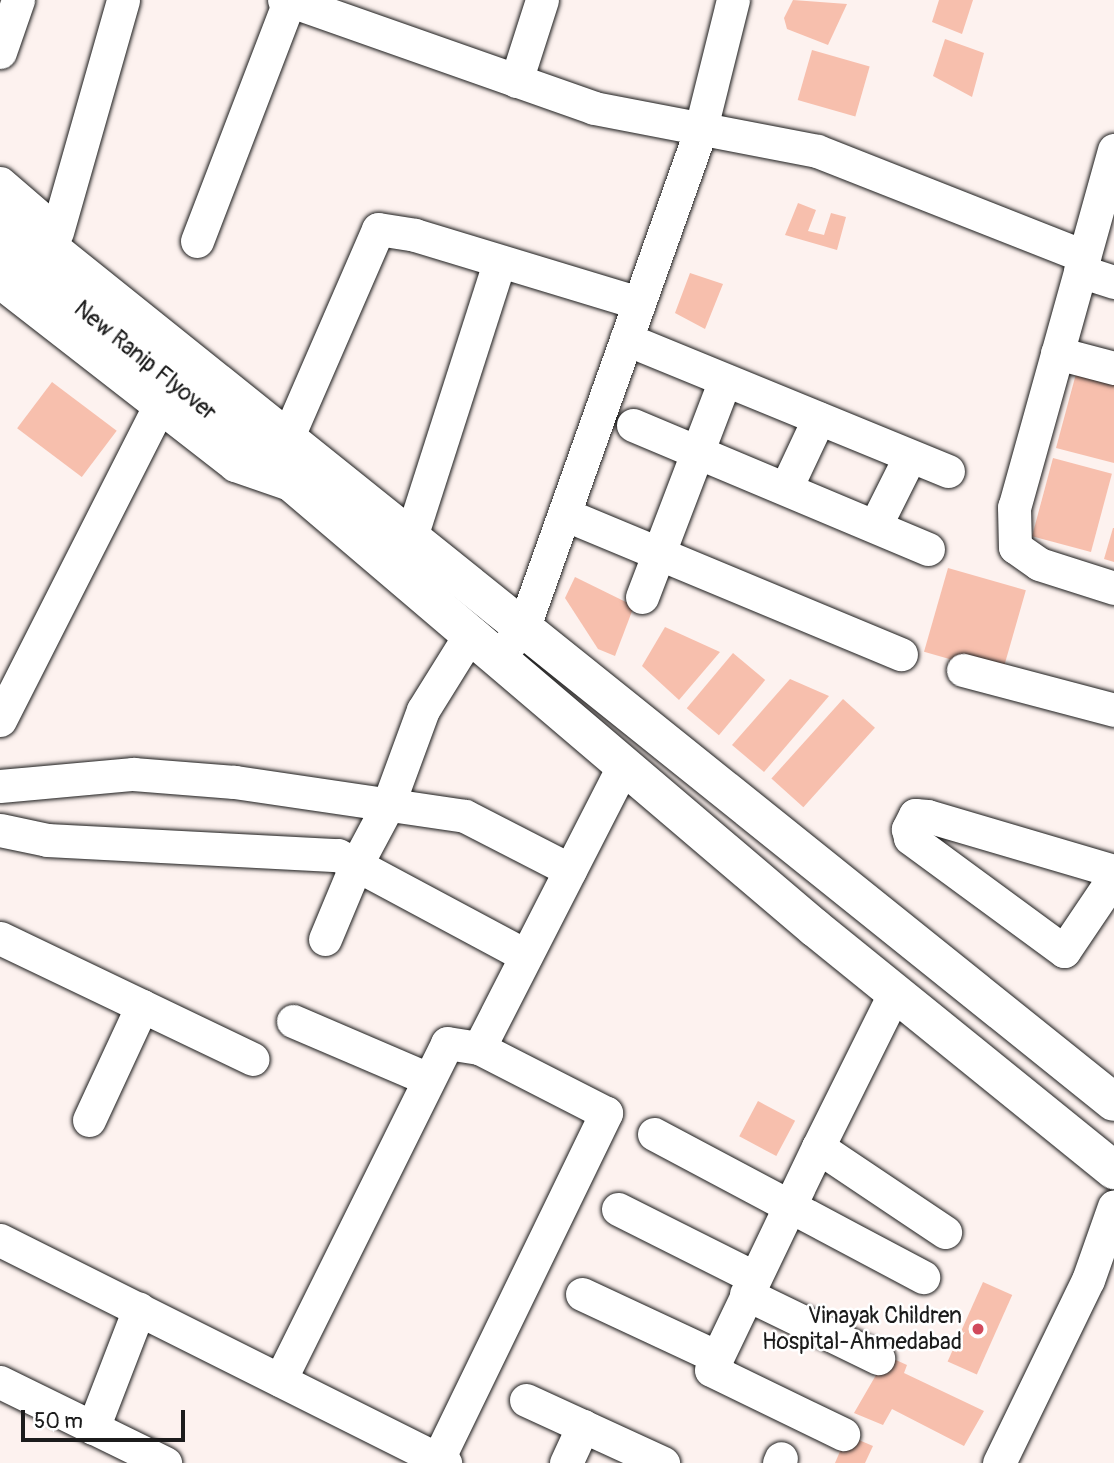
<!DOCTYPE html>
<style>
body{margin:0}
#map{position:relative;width:1114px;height:1463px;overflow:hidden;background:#fdf2ef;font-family:Pangolin,sans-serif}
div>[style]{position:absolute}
.building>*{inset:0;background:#f7bfad;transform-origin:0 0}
.roads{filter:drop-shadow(0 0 2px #1c1c1c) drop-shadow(0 0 2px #1c1c1c)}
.minor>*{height:33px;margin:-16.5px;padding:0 16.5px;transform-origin:16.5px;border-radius:16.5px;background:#fff}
.major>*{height:38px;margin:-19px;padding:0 19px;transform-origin:19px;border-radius:19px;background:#fff}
.dots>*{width:19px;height:19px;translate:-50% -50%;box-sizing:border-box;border:4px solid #fff;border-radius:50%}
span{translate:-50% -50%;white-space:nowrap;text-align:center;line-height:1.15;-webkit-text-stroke:5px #fff;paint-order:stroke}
.street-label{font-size:23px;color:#1c1c1c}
.poi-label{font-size:23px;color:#1c1c1c}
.right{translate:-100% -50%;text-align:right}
.scale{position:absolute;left:21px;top:1410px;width:164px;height:32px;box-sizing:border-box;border:4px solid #1c1c1c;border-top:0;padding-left:9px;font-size:21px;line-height:24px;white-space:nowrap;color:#1c1c1c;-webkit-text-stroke:5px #fff;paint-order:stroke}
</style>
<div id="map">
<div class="building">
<div style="clip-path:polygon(793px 0,847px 4px,828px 45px,787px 29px,784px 18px)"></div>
<div style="clip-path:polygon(939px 0,973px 0,962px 34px,932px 22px)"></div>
<div style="clip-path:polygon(945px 39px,984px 53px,972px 97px,933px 76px)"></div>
<div style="left:812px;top:50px;width:60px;height:52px;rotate:16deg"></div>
<div style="clip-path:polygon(798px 203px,816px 210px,808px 231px,824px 235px,831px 213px,846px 217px,837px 250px,785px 235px)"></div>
<div style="clip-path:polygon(690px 273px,723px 284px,705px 329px,675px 313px)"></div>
<div style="clip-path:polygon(1077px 370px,1114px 380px,1114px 463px,1056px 448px)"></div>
<div style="left:52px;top:382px;width:81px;height:58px;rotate:37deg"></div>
<div style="left:1053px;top:458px;width:61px;height:81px;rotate:15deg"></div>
<div style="clip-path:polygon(1113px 528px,1114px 528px,1114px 562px,1104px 559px)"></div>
<div style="left:948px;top:568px;width:81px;height:87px;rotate:16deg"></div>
<div style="clip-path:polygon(575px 577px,634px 606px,615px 656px,598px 649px,565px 598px)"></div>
<div style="clip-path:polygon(665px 627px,720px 652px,679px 700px,642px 666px)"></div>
<div style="left:733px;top:653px;width:42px;height:72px;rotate:40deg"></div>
<div style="clip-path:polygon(790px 679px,829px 696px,764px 772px,732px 745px)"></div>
<div style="left:843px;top:699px;width:43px;height:107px;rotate:42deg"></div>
<div style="left:758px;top:1101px;width:42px;height:40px;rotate:28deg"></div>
<div style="left:983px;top:1282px;width:32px;height:87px;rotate:24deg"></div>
<div style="clip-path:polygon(887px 1356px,907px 1365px,904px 1373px,984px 1411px,964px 1446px,892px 1409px,883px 1425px,854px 1413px)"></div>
<div style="clip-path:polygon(847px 1435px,873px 1446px,865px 1463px,835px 1463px)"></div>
</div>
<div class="roads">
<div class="minor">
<div style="left:288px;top:0;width:324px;rotate:19.4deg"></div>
<div style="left:594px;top:108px;width:227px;rotate:10.9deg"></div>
<div style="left:817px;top:151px;width:287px;rotate:21.5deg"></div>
<div style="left:0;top:52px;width:55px;rotate:-70.9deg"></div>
<div style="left:516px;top:81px;width:85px;rotate:-72.2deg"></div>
<div style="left:1114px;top:150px;width:371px;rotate:105.6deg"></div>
<div style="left:1014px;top:507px;width:40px;rotate:88.6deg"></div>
<div style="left:1015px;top:547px;width:29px;rotate:35deg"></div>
<div style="left:1039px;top:564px;width:79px;rotate:17.7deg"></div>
<div style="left:0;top:183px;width:57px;rotate:40.7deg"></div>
<div style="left:57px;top:232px;width:241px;rotate:-74.1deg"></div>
<div style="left:197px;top:241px;width:257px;rotate:-69deg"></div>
<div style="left:289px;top:1px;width:5px;rotate:-169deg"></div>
<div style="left:1080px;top:271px;width:36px;rotate:18deg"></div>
<div style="left:0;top:282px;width:298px;rotate:37.9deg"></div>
<div style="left:235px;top:465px;width:55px;rotate:19.1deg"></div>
<div style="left:626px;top:339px;width:348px;rotate:22.3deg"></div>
<div style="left:1057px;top:353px;width:59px;rotate:14.7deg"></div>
<div style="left:633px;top:425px;width:320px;rotate:22.8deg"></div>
<div style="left:286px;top:441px;width:231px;rotate:-66.5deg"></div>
<div style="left:378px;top:229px;width:37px;rotate:9deg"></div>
<div style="left:415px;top:235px;width:234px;rotate:16.9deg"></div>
<div style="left:786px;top:488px;width:77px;rotate:-64.8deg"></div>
<div style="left:564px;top:514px;width:365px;rotate:22.6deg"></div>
<div style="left:875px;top:526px;width:76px;rotate:-63.4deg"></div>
<div style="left:410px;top:540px;width:292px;rotate:-72.2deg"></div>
<div style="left:642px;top:597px;width:232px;rotate:-69.1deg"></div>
<div style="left:496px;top:658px;width:40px;rotate:-47deg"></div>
<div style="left:523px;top:629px;width:528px;rotate:-70.4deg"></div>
<div style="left:700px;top:132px;width:136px;rotate:-76deg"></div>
<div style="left:963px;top:670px;width:156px;rotate:14.8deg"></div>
<div style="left:0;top:720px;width:352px;rotate:-63.1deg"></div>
<div style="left:0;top:786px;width:134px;rotate:-5.2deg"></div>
<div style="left:133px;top:774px;width:102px;rotate:4.5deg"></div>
<div style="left:235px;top:782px;width:232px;rotate:8.4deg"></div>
<div style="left:465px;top:816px;width:118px;rotate:27.2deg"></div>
<div style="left:0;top:830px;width:48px;rotate:12deg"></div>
<div style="left:47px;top:840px;width:291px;rotate:3deg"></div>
<div style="left:338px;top:855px;width:213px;rotate:28.2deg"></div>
<div style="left:1114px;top:871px;width:195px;rotate:-163.6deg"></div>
<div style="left:927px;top:816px;width:12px;rotate:-175deg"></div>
<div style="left:915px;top:815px;width:16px;rotate:117deg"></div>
<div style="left:908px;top:829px;width:9px;rotate:77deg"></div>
<div style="left:910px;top:838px;width:191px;rotate:36.3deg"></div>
<div style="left:1064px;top:951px;width:89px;rotate:-56deg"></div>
<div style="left:0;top:938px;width:280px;rotate:25.6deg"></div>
<div style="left:325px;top:939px;width:80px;rotate:-67.3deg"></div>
<div style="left:356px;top:865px;width:68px;rotate:-61.9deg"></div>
<div style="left:388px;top:805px;width:101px;rotate:-69.8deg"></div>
<div style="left:423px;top:710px;width:87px;rotate:-58.1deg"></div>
<div style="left:895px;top:992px;width:173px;rotate:116.4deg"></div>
<div style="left:818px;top:1147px;width:153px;rotate:33.8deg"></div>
<div style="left:293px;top:1021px;width:145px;rotate:23.2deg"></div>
<div style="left:89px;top:1120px;width:126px;rotate:-65.1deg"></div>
<div style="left:654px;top:1134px;width:305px;rotate:28deg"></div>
<div style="left:818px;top:1147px;width:247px;rotate:115.6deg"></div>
<div style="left:711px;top:1370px;width:147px;rotate:25.9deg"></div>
<div style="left:618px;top:1209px;width:151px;rotate:26.7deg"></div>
<div style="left:0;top:1240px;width:498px;rotate:26.6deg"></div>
<div style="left:582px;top:1294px;width:149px;rotate:25deg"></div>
<div style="left:746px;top:1294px;width:147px;rotate:25.9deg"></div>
<div style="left:280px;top:1380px;width:376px;rotate:-63.6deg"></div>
<div style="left:447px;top:1043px;width:32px;rotate:9deg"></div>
<div style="left:0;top:1382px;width:184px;rotate:26.1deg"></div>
<div style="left:526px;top:1400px;width:151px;rotate:24.7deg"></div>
<div style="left:93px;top:1428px;width:128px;rotate:-68.9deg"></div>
<div style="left:438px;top:1459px;width:385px;rotate:-64.1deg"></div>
<div style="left:606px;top:1113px;width:143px;rotate:-152.9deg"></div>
<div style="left:479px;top:1048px;width:317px;rotate:-62.9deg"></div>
<div style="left:566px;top:1463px;width:41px;rotate:-65.3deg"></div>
<div style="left:779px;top:1463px;width:5px;rotate:-68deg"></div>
<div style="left:999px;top:1463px;width:203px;rotate:-64.1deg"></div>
<div style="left:1088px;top:1280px;width:78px;rotate:-70.6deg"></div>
</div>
<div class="major">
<div style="left:0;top:208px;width:1428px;rotate:38.75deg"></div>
<div style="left:0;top:243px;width:307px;rotate:39.2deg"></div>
<div style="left:238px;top:437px;width:758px;rotate:40.4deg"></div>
<div style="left:815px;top:928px;width:385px;rotate:39deg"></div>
</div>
</div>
<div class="dots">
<div style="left:978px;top:1329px;background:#d1495b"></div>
</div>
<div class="street-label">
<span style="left:145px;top:361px;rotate:39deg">New Ranip Flyover</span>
</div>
<div class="poi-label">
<span class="right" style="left:962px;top:1329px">Vinayak Children<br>Hospital-Ahmedabad</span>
</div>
<div class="scale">50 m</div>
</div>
